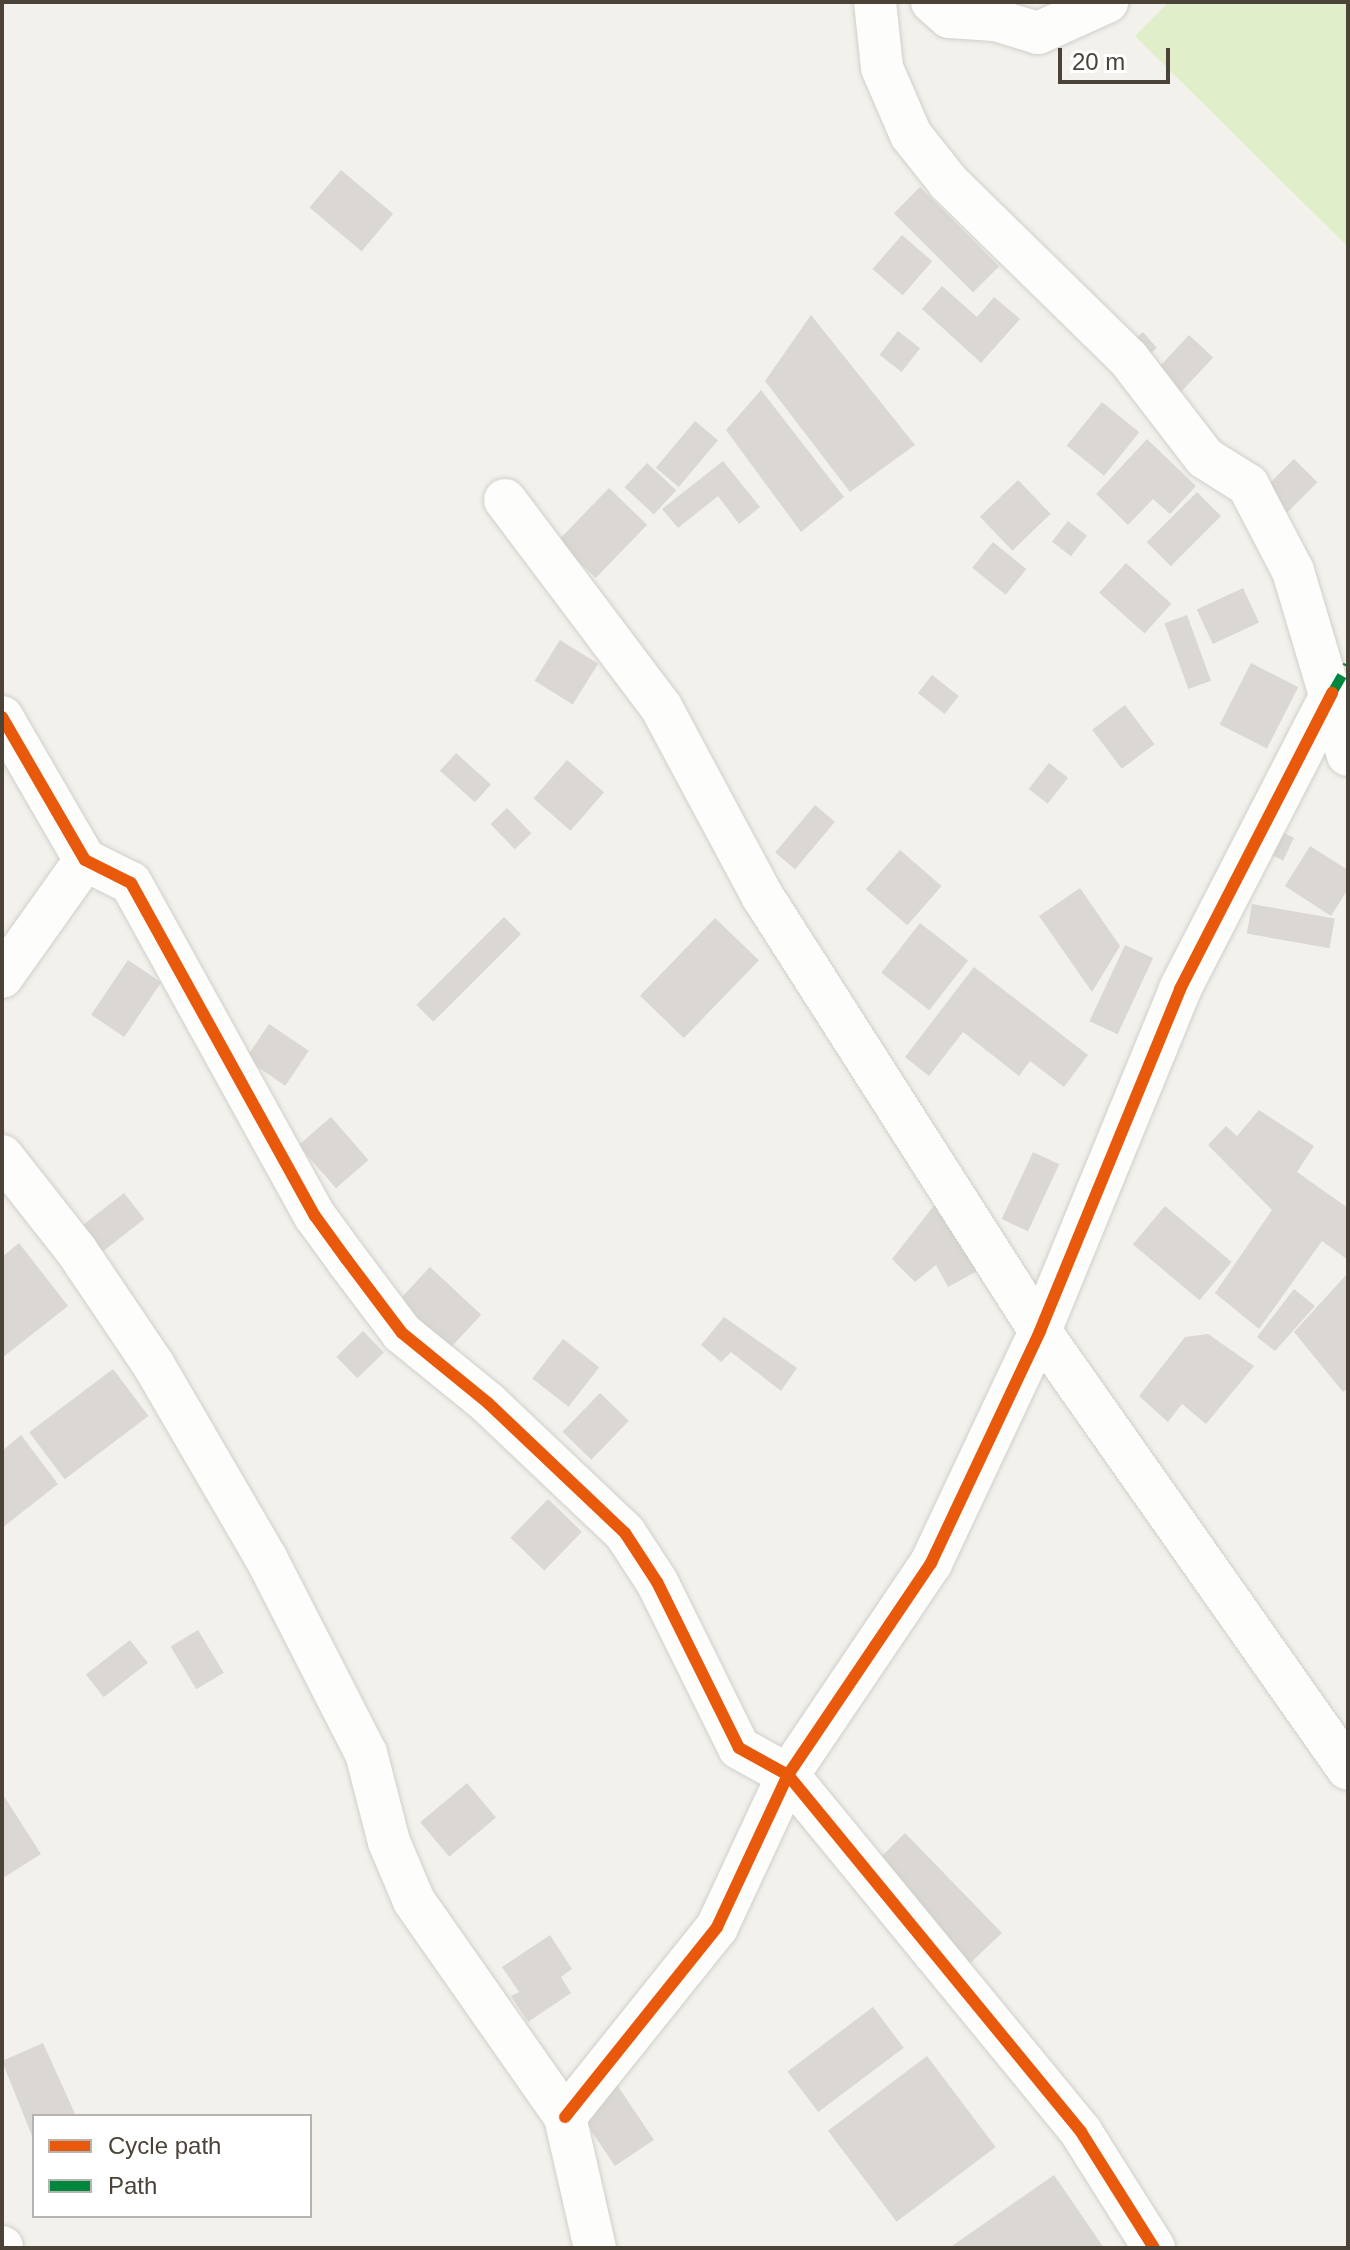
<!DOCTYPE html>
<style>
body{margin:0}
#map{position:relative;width:1350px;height:2250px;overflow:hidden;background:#f3f1ec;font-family:Arial,sans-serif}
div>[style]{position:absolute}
.green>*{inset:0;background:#e0efca}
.building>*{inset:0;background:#dbd8d3;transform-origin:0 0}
.roads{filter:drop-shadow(0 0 2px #d1cfca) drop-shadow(0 0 2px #d1cfca)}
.minor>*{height:42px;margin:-21px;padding:0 21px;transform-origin:21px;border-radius:21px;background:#fdfdfc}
.quiet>*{height:10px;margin-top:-5px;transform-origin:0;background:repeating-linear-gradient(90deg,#00873e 0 20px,transparent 0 30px)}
.cycleway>*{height:12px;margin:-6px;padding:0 6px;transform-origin:6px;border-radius:6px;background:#e8590c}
span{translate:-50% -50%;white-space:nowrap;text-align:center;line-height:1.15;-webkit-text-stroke:6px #fff;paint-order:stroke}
.frame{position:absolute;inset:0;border:4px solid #4b4337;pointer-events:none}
.legend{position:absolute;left:32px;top:2114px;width:280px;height:104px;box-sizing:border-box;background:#fff;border:2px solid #b7b4af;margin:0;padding:10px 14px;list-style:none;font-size:24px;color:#4b4337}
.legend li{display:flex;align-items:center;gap:16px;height:40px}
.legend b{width:40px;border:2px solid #b7b4af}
.scale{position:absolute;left:1058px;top:48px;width:112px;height:36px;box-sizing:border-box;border:4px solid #4b4337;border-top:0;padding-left:10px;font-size:24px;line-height:28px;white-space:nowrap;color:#4b4337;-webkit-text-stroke:6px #fff;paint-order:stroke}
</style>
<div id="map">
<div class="green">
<div style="clip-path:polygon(1169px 2px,1348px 2px,1348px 247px,1135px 36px)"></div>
</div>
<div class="building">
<div style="left:341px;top:170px;width:68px;height:49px;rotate:40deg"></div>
<div style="left:920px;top:187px;width:112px;height:37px;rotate:45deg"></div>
<div style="left:902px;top:235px;width:40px;height:45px;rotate:41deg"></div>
<div style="clip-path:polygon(942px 286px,977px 317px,994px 297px,1020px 319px,981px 363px,922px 309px)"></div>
<div style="clip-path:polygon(811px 315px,915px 445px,850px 492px,765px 381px)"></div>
<div style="left:898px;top:331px;width:28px;height:30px;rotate:38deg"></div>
<div style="left:1143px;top:332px;width:21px;height:18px;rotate:49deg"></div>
<div style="left:1189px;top:335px;width:33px;height:52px;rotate:43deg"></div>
<div style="clip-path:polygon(761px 390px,844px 497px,801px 532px,726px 430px)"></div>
<div style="left:1102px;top:402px;width:48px;height:56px;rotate:39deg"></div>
<div style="left:695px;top:421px;width:30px;height:61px;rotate:40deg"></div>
<div style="clip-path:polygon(1147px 439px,1196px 486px,1170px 514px,1153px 499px,1128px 525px,1096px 494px)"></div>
<div style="left:1294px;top:459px;width:33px;height:53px;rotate:45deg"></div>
<div style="clip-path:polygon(723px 461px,760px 507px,739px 524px,718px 496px,678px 528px,662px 509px)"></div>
<div style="left:647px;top:463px;width:40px;height:33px;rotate:43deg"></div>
<div style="left:1018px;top:480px;width:47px;height:53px;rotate:46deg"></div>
<div style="left:609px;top:488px;width:53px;height:74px;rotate:44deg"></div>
<div style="left:1197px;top:492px;width:34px;height:71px;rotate:45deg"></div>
<div style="left:1068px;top:521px;width:24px;height:26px;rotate:38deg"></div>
<div style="left:993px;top:542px;width:43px;height:33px;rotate:39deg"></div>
<div style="left:1126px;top:563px;width:61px;height:40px;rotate:42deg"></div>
<div style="left:1243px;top:588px;width:38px;height:51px;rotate:65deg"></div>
<div style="left:1187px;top:615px;width:70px;height:24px;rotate:70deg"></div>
<div style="left:560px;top:640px;width:45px;height:48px;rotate:32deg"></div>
<div style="left:1251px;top:663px;width:53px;height:69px;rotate:27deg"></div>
<div style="left:932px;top:675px;width:34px;height:23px;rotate:38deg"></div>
<div style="left:1125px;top:705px;width:49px;height:41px;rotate:53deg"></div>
<div style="left:456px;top:753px;width:47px;height:24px;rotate:42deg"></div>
<div style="left:567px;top:760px;width:49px;height:51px;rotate:41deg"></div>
<div style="left:1049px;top:763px;width:24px;height:33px;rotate:38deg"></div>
<div style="left:815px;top:805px;width:26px;height:62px;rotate:40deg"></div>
<div style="left:507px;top:808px;width:35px;height:23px;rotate:46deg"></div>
<div style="left:1273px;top:828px;width:23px;height:25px;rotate:25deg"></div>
<div style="clip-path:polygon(1310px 846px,1348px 870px,1348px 889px,1331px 916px,1285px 886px)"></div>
<div style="left:900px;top:850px;width:55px;height:52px;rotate:41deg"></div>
<div style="clip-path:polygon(1080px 888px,1120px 946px,1092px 992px,1039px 916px)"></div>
<div style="left:1252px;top:904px;width:84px;height:30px;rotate:10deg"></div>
<div style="left:504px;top:917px;width:24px;height:124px;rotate:45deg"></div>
<div style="left:715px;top:918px;width:61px;height:108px;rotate:44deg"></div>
<div style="left:920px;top:923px;width:61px;height:63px;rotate:38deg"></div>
<div style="left:1125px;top:945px;width:31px;height:84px;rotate:25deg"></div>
<div style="left:128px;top:960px;width:40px;height:66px;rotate:34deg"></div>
<div style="clip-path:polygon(974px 967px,1088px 1055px,1064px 1087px,1030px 1061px,1019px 1076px,963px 1032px,929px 1076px,905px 1057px)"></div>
<div style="left:269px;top:1024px;width:48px;height:42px;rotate:34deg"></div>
<div style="clip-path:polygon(1259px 1110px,1314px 1146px,1297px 1172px,1348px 1208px,1348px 1260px,1322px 1241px,1259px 1329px,1215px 1293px,1272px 1210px,1208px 1145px,1226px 1126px,1237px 1136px)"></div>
<div style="left:331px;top:1117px;width:57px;height:43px;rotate:49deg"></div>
<div style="left:1033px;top:1152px;width:29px;height:74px;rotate:25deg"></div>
<div style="left:124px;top:1193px;width:33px;height:59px;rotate:52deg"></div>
<div style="clip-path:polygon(943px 1194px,981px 1269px,948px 1287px,936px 1265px,915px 1282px,892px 1259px)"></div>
<div style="left:1165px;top:1206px;width:87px;height:50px;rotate:40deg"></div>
<div style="clip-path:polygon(19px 1243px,68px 1306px,2px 1358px,2px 1257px)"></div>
<div style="left:430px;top:1267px;width:70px;height:57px;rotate:43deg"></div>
<div style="clip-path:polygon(1348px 1273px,1348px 1388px,1343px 1392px,1294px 1332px)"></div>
<div style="clip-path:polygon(1294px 1289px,1315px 1306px,1275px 1351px,1257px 1337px)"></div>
<div style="clip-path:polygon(724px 1317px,797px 1368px,781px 1391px,731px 1352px,721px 1362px,701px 1345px)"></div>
<div style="left:363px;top:1331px;width:30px;height:37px;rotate:46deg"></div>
<div style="clip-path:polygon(1208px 1334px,1254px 1366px,1206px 1424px,1182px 1404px,1168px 1422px,1139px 1396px,1185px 1337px)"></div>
<div style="left:563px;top:1339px;width:46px;height:50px;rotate:38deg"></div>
<div style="left:113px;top:1369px;width:59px;height:105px;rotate:53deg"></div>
<div style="left:600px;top:1393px;width:40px;height:54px;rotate:44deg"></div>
<div style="clip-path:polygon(21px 1435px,58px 1484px,2px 1528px,2px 1451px)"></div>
<div style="left:548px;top:1499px;width:47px;height:54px;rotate:44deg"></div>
<div style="left:198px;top:1630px;width:50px;height:32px;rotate:59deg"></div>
<div style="left:130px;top:1640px;width:29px;height:56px;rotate:52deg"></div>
<div style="left:467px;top:1783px;width:45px;height:61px;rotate:50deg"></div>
<div style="clip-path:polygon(2px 1793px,41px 1854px,3px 1878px,2px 1876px)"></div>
<div style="clip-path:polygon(905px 1833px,1002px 1933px,965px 1968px,879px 1859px)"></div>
<div style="clip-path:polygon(550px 1935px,572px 1969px,561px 1977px,571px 1993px,528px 2022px,511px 1996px,519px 1992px,502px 1967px)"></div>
<div style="left:873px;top:2007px;width:51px;height:107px;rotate:53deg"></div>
<div style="clip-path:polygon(43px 2043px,76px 2116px,34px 2116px,34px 2141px,2px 2061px)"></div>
<div style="left:927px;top:2056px;width:114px;height:124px;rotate:53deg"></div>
<div style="left:617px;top:2085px;width:66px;height:47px;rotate:56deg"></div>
<div style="clip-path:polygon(1054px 2175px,1104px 2248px,949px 2248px)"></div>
</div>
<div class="roads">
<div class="minor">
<div style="left:875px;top:2px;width:66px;rotate:83.9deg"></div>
<div style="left:882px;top:68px;width:73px;rotate:66.6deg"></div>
<div style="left:911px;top:135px;width:61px;rotate:51.6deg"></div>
<div style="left:949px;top:183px;width:250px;rotate:44.4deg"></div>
<div style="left:1128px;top:358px;width:126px;rotate:52.4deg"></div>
<div style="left:1205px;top:458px;width:51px;rotate:32.1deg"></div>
<div style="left:1248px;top:485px;width:97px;rotate:62.4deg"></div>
<div style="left:1293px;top:571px;width:192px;rotate:73.4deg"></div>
<div style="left:932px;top:2px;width:23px;rotate:41deg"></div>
<div style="left:949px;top:17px;width:46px;rotate:3.7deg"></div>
<div style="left:995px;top:20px;width:45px;rotate:16.8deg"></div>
<div style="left:1038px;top:33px;width:76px;rotate:-24.2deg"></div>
<div style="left:505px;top:500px;width:259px;rotate:53deg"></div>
<div style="left:661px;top:707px;width:216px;rotate:61.8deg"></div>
<div style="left:763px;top:897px;width:515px;rotate:57.45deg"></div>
<div style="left:1040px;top:1331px;width:535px;rotate:54.89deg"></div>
<div style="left:2px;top:717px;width:165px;rotate:59.9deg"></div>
<div style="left:85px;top:860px;width:51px;rotate:26.6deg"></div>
<div style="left:131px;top:883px;width:380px;rotate:61.1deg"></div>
<div style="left:315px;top:1216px;width:54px;rotate:54deg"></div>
<div style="left:347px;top:1260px;width:91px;rotate:53deg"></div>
<div style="left:402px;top:1333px;width:111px;rotate:39.1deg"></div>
<div style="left:488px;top:1403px;width:189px;rotate:43.5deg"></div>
<div style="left:625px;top:1533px;width:59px;rotate:56.9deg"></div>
<div style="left:657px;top:1582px;width:185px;rotate:63.7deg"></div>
<div style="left:739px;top:1748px;width:56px;rotate:28.9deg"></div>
<div style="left:788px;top:1775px;width:462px;rotate:50.6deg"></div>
<div style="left:1081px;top:2132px;width:137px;rotate:57.8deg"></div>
<div style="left:2px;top:977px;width:143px;rotate:-54.6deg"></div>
<div style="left:2px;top:1156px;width:120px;rotate:51.8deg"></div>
<div style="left:76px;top:1250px;width:138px;rotate:56deg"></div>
<div style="left:153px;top:1364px;width:225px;rotate:59.8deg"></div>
<div style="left:266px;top:1558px;width:219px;rotate:62.9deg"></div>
<div style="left:366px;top:1753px;width:92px;rotate:75.5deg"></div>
<div style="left:389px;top:1842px;width:64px;rotate:67deg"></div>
<div style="left:414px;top:1901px;width:264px;rotate:55deg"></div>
<div style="left:565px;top:2117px;width:134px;rotate:77.1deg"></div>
<div style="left:565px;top:2117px;width:243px;rotate:-51.3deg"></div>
<div style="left:717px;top:1927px;width:168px;rotate:-65deg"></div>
<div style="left:788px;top:1775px;width:256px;rotate:-56deg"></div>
<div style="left:931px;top:1563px;width:256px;rotate:-64.8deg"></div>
<div style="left:1040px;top:1331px;width:370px;rotate:-67.7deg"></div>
<div style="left:1180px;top:989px;width:333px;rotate:-62.8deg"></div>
<div style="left:2px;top:2247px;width:1px;rotate:90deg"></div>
</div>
</div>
<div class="quiet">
<div style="left:1332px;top:693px;width:32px;rotate:-60deg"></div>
</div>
<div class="cycleway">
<div style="left:2px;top:717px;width:165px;rotate:59.9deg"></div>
<div style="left:85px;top:860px;width:51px;rotate:26.6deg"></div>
<div style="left:131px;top:883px;width:380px;rotate:61.1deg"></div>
<div style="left:315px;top:1216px;width:54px;rotate:54deg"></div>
<div style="left:347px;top:1260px;width:91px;rotate:53deg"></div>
<div style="left:402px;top:1333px;width:111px;rotate:39.1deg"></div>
<div style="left:488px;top:1403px;width:189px;rotate:43.5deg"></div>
<div style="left:625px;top:1533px;width:59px;rotate:56.9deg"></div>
<div style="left:657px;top:1582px;width:185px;rotate:63.7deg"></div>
<div style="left:739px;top:1748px;width:56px;rotate:28.9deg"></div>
<div style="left:788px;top:1775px;width:462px;rotate:50.6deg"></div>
<div style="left:1081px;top:2132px;width:137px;rotate:57.8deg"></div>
<div style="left:565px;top:2117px;width:243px;rotate:-51.3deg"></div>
<div style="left:717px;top:1927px;width:168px;rotate:-65deg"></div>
<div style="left:788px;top:1775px;width:256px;rotate:-56deg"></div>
<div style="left:931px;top:1563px;width:256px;rotate:-64.8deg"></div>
<div style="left:1040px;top:1331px;width:370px;rotate:-67.7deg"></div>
<div style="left:1180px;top:989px;width:333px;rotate:-62.8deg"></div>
</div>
<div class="frame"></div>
<ul class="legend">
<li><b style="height:10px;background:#e8590c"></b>Cycle path</li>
<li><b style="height:10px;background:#00873e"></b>Path</li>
</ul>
<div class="scale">20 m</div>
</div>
